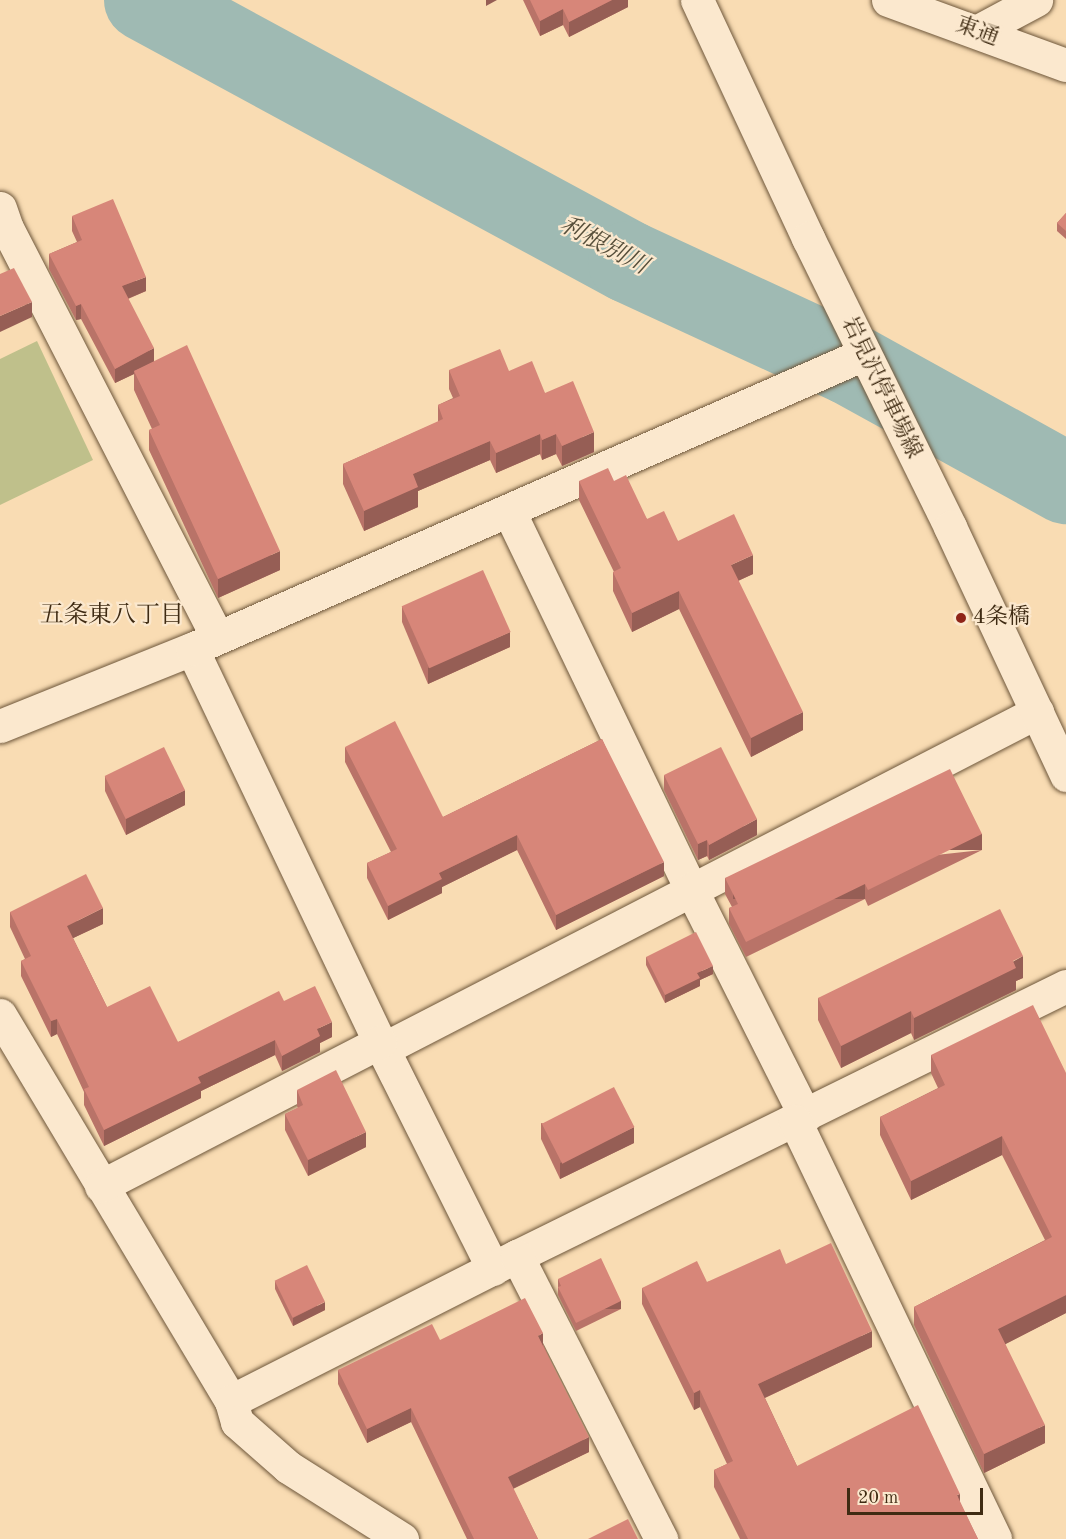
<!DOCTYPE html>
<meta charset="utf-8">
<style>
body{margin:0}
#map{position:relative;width:1066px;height:1539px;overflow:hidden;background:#f9dcb3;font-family:"Old Standard TT","Noto Serif JP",serif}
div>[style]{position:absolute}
.green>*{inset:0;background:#bfc08b}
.river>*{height:82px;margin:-41px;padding:0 41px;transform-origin:41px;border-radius:41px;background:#9fbab3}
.roads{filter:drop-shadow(0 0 2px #6e573b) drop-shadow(0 0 2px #6e573b)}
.street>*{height:33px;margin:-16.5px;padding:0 16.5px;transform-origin:16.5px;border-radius:16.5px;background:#fbe8ce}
.secondary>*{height:33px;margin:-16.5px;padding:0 16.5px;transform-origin:16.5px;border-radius:16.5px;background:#fbe8ce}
.wall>*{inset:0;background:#b97368}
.shaded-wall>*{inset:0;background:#965e55;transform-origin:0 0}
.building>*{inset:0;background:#d78679;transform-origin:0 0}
.dots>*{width:16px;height:16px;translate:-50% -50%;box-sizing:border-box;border:3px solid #fbe8ce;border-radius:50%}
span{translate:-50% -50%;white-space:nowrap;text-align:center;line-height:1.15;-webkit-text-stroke:4.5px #fbe8ce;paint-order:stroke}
.street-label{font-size:22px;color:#3f2b13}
.poi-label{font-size:22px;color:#3f2b13}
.left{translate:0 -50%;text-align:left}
.water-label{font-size:24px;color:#574f3b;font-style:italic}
.neighbourhood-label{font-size:24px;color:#3f2b13}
.scale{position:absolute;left:847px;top:1488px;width:136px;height:27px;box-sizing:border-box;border:3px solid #3f2b13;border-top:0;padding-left:8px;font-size:18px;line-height:21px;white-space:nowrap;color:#3f2b13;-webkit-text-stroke:4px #fbe8ce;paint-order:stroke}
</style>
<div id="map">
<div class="green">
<div style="clip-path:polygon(37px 341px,93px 460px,0 505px,0 359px)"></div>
</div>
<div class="river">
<div style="left:145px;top:0;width:550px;rotate:28.43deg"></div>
<div style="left:629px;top:262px;width:243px;rotate:24.8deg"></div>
<div style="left:850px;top:364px;width:247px;rotate:28.9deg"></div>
</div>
<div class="roads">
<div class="street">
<div style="left:978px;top:31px;width:66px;rotate:-28.1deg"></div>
<div style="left:0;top:208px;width:21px;rotate:71deg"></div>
<div style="left:7px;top:228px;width:460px;rotate:62.8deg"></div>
<div style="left:509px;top:511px;width:420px;rotate:64.3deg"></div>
<div style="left:691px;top:889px;width:254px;rotate:63.3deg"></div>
<div style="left:192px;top:649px;width:443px;rotate:64.5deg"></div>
<div style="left:383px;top:1049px;width:246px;rotate:63.4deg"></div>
<div style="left:0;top:726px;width:207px;rotate:-21.9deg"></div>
<div style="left:192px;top:649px;width:734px;rotate:-23.7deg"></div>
<div style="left:0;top:1015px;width:450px;rotate:59.1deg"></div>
<div style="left:231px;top:1401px;width:321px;rotate:-26.9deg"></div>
<div style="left:517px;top:1256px;width:612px;rotate:-26.19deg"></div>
<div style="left:383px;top:1049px;width:736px;rotate:-27.26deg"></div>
<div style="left:795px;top:1121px;width:463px;rotate:64.4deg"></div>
<div style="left:101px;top:1186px;width:314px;rotate:-27.3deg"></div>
<div style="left:517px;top:1256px;width:318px;rotate:63deg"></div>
<div style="left:231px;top:1401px;width:22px;rotate:74deg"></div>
<div style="left:237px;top:1422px;width:68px;rotate:41.4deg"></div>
<div style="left:288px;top:1467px;width:135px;rotate:32.3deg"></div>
</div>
<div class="secondary">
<div style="left:697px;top:0;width:263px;rotate:65deg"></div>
<div style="left:808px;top:238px;width:322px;rotate:63.8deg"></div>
<div style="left:950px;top:527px;width:274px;rotate:64.9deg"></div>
<div style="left:888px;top:0;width:189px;rotate:20.1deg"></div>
</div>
</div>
<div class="wall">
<div style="clip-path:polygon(523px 0,628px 0,628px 7px,569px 37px,563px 25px,540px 36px)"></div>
<div style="clip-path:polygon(1066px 213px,1066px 239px,1057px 231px,1057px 223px)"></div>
<div style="clip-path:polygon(72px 216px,146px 291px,128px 299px,154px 361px,280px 570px,218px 598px,149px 450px,149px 430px,152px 429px,134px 390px,134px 374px,115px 383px,81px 319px,76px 320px,49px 269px,49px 254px,77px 242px,72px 231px)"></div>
<div style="clip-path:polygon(449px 370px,509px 371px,545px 393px,594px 452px,562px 466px,556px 454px,542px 460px,540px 454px,496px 473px,490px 460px,418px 491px,418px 507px,364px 531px,343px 484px,343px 464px,438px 422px,438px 405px,453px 398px,449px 389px)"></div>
<div style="clip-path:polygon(579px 481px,614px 481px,647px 519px,678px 541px,753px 574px,738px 581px,803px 730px,751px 757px,679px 609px,632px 632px,613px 591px,613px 572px,614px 572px,579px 500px)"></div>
<div style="clip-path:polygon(402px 606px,510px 647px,428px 684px,402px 622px)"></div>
<div style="clip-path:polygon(602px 739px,664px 876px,556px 930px,517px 850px,442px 887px,442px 893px,388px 920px,367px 878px,367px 863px,391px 852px,345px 762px,345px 747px,443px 817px)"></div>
<div style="clip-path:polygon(664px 775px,757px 835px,709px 860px,707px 856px,698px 860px,664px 790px)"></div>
<div style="clip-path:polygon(105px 776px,185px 805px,126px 835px,105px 791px)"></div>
<div style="clip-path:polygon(982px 850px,868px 906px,865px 899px,746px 957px,729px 924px,729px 908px,732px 907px,725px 894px,725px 878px)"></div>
<div style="clip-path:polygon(10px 912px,103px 924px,73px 938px,107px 1007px,178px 1042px,284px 1001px,332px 1037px,320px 1043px,320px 1052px,282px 1071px,275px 1055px,201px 1091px,201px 1098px,104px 1146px,84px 1105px,84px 1092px,57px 1034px,51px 1037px,21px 976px,21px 961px,25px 959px,10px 927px)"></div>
<div style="clip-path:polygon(646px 957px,713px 974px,700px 980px,700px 986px,665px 1003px,646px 965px)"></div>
<div style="clip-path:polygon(1023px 978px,1016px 981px,1016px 990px,914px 1040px,911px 1033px,841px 1068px,818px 1020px,818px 998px)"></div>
<div style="clip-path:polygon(931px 1055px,1066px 1073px,1066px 1313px,1005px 1344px,1045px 1443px,984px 1473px,914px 1325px,914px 1307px,1045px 1240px,1002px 1155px,911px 1200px,880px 1135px,880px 1117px,938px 1088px,931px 1073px)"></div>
<div style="clip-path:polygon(297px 1090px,366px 1147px,308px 1176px,285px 1130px,285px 1114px,298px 1108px,297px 1106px)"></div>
<div style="clip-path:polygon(541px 1123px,634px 1143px,560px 1179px,541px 1139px)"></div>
<div style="clip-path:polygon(786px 1264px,872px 1347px,765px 1398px,797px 1466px,960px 1503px,978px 1539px,740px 1539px,714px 1487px,714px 1470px,727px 1464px,700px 1407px,694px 1410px,642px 1304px,642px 1288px,707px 1282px)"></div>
<div style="clip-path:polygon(558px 1279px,621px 1309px,576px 1331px,558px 1295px)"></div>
<div style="clip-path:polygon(275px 1281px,325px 1310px,293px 1326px,275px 1289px)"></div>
<div style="clip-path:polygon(440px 1340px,543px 1344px,589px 1452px,513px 1489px,538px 1539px,467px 1539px,411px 1422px,367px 1443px,338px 1384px,338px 1370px)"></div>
</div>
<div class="shaded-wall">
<div style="clip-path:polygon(486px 0,497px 0,486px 6px)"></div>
<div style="clip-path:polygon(612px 0,628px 0,628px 7px,569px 37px,569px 22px)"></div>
<div style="clip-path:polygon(563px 9px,563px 25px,540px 36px,540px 21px)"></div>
<div style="clip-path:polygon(146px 277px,146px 291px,122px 301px,122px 286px)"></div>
<div style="clip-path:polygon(32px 302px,32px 317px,0 332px,0 316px)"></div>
<div style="clip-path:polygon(81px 304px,81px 319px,76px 320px,76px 306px)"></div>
<div style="clip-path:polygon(154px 348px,154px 363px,134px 371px,134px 374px,115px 383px,115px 369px)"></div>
<div style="clip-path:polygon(594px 432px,594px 452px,562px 466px,562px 446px)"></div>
<div style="clip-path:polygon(540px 434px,540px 454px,496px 473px,496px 453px)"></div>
<div style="clip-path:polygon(556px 434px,556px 454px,542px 460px,542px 440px)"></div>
<div style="clip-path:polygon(490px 441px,490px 460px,418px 491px,418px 507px,364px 531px,364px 511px,413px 474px)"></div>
<div style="clip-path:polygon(280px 551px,280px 570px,218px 598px,218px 579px)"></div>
<div style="clip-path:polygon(753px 555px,753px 574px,731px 584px,731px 565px)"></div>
<div style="clip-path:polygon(679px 591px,679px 609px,632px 632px,632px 613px)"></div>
<div style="clip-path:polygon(510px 632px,510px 647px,428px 684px,428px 668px)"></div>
<div style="clip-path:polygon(803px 712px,803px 730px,751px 757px,751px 738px)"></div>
<div style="clip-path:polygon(185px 790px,185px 805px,126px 835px,126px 819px)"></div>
<div style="clip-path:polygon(757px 819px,757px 835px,709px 860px,709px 845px)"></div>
<div style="left:982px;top:834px;width:16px;height:127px;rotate:90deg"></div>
<div style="clip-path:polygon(517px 835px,517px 850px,442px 887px,442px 893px,388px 920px,388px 906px,439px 873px)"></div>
<div style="clip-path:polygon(707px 840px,707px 856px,698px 860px,698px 844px)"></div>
<div style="clip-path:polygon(664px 862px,664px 876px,556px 930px,556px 915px)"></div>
<div style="left:865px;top:884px;width:15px;height:132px;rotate:90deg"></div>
<div style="clip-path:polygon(103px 908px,103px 924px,67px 941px,67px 926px)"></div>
<div style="clip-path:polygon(1023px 956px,1023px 978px,1016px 981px,1016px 990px,914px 1040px,914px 1018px)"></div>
<div style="clip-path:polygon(713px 966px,713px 974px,700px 980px,700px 986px,665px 1003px,665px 995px,697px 973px)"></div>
<div style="clip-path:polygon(911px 1011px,911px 1033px,841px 1068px,841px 1046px)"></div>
<div style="clip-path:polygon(57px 1019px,57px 1034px,51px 1037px,51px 1021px)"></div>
<div style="clip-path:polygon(332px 1022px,332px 1037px,320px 1043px,320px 1052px,282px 1071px,282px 1056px,317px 1029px)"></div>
<div style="clip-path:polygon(275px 1040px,275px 1055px,201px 1091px,201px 1098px,104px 1146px,104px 1130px,198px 1077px)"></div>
<div style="clip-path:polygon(634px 1127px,634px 1143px,560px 1179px,560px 1163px)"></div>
<div style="clip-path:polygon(366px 1132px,366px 1147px,308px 1176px,308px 1160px)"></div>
<div style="clip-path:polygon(1002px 1136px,1002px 1155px,911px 1200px,911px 1181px)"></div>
<div style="clip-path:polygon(1066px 1295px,1066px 1313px,998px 1348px,998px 1329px)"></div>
<div style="left:621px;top:1301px;width:8px;height:50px;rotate:90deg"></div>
<div style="clip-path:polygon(325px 1302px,325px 1310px,293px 1326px,293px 1318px)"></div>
<div style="clip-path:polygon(872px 1331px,872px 1347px,758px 1401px,758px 1384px)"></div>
<div style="clip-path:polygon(543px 1333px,543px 1348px,538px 1336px)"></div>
<div style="clip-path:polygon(700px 1390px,700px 1407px,694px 1410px,694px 1393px)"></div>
<div style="clip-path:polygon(411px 1408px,411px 1422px,367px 1443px,367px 1429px)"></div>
<div style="clip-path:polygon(1045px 1425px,1045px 1443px,984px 1473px,984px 1454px)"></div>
<div style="clip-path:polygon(589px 1437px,589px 1452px,508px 1491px,508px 1477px)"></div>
<div style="clip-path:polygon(960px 1494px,960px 1510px,957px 1495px)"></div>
</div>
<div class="building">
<div style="clip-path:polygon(530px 0,612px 0,569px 22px,563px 9px,540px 21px)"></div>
<div style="clip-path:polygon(113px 199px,146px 277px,122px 286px,154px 348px,115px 369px,81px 304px,76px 306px,49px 254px,82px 240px,72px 216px)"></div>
<div style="clip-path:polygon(1066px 213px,1066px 231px,1057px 223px)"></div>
<div style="clip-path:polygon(14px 268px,32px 302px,0 316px,0 274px)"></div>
<div style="clip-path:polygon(187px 345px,280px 551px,218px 579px,149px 430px,160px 425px,134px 371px)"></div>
<div style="clip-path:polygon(500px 349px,509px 371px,532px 361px,545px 393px,573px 381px,594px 432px,562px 446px,556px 434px,542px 440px,540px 434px,496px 453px,490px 441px,413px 474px,418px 487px,364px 511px,343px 464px,443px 419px,438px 405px,460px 396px,449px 370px)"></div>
<div style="clip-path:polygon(608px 468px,614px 481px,626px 475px,647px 519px,664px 511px,678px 541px,734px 514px,753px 555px,731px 565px,803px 712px,751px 738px,679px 591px,632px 613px,613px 572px,621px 568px,579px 481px)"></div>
<div style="left:483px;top:570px;width:68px;height:89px;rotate:66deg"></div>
<div style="clip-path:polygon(395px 721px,443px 817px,602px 739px,664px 862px,556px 915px,517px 835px,439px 873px,442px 879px,388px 906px,367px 863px,397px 849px,345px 747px)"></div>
<div style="left:164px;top:747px;width:48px;height:66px;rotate:64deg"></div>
<div style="clip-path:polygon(721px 747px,757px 819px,709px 845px,707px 840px,698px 844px,664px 775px)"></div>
<div style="clip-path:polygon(950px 769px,982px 834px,868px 890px,865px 884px,746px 942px,729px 908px,738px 904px,725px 878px)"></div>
<div style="clip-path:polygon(86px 874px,103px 908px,67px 926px,107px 1007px,150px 986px,178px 1042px,279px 991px,284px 1001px,315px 986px,332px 1022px,317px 1029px,320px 1036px,282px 1056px,275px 1040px,198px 1077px,201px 1083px,104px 1130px,84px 1089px,89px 1087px,57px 1019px,51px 1021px,21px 961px,31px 956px,10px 912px)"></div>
<div style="clip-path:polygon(1000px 909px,1023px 956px,1013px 961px,1016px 968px,914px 1018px,911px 1011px,841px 1046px,818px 998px)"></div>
<div style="clip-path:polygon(696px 932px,713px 966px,697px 973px,700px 978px,665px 995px,646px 957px)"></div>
<div style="clip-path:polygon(1033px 1005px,1066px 1073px,1066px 1295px,998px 1329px,1045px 1425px,984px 1454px,914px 1307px,1052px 1237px,1002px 1136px,911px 1181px,880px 1117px,945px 1085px,931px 1055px)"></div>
<div style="clip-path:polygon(336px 1070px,366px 1132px,308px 1160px,285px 1114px,303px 1105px,297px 1090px)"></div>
<div style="left:614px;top:1087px;width:45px;height:81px;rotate:63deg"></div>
<div style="clip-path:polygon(831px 1243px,872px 1331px,758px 1384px,797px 1466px,918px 1405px,960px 1494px,957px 1495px,978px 1539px,748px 1539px,714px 1470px,733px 1461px,700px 1390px,694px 1393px,642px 1288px,697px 1261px,707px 1282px,780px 1249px,786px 1264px)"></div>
<div style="clip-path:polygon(601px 1258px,621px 1301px,576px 1323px,558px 1287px,561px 1286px,558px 1279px)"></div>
<div style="left:307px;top:1265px;width:41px;height:36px;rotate:64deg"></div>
<div style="clip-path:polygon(525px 1298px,543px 1333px,538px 1336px,589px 1437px,508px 1477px,538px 1539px,474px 1539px,411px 1408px,367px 1429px,338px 1370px,432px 1324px,440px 1340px)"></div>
<div style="clip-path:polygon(628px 1519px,638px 1539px,588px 1539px)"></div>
</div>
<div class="dots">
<div style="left:961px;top:618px;background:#8f2418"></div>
</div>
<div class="street-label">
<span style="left:977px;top:32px;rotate:20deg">東通</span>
<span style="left:881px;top:388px;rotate:64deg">岩見沢停車場線</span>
</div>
<div class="poi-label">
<span class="left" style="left:973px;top:618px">4条橋</span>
</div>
<div class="water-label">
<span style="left:603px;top:247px;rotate:28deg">利根別川</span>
</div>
<div class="neighbourhood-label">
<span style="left:112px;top:617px">五条東八丁目</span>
</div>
<div class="scale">20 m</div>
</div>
